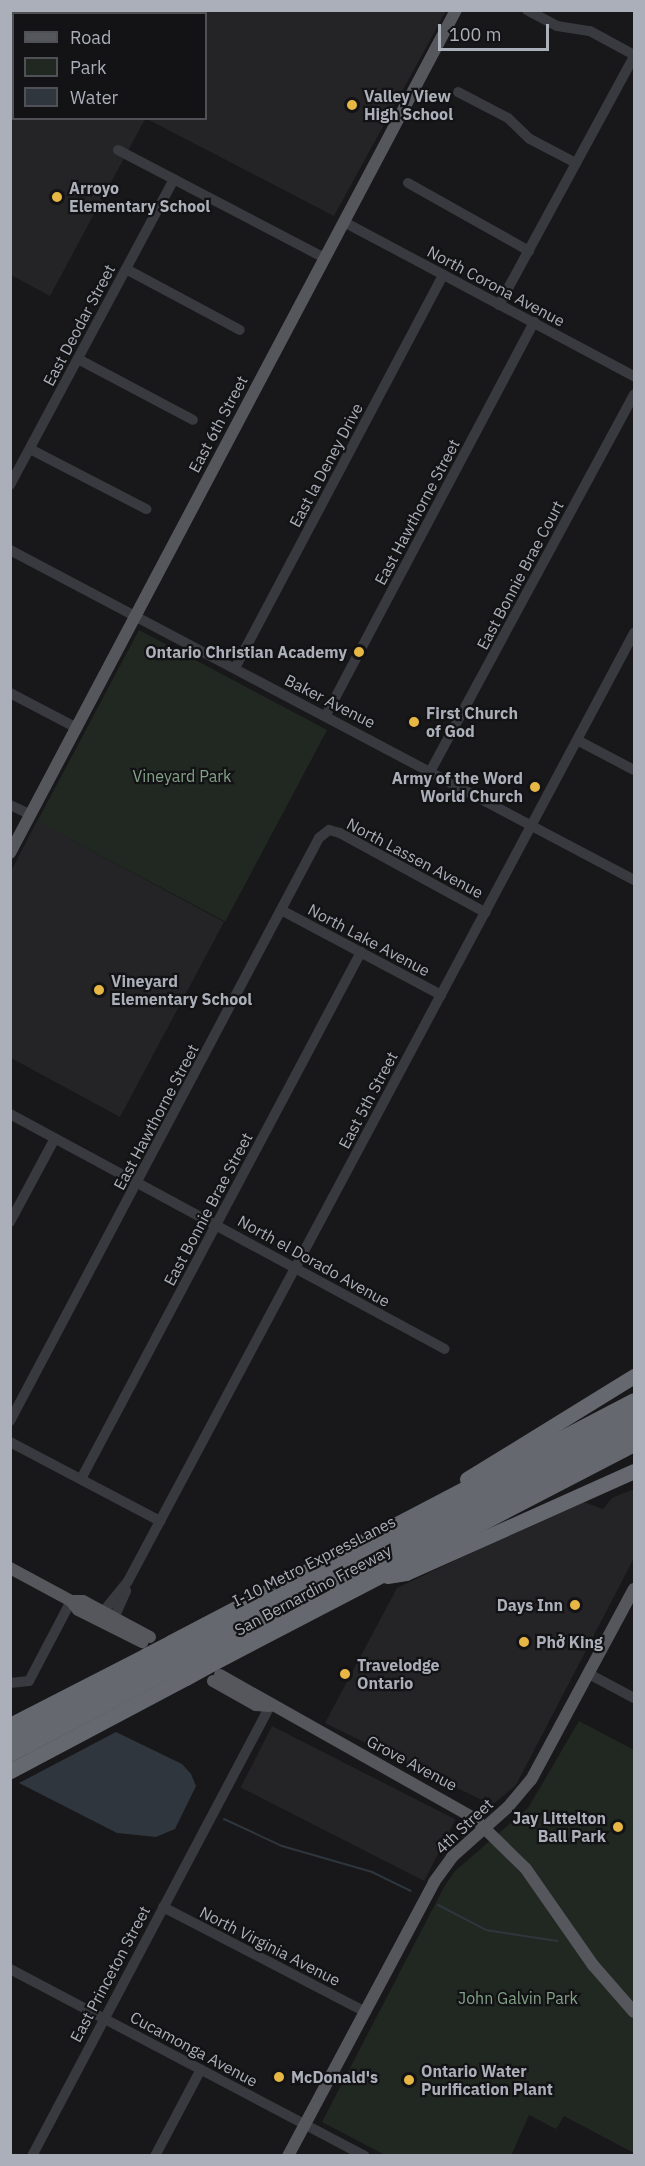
<!DOCTYPE html>
<meta charset="utf-8">
<style>
body{margin:0}
#map{position:relative;width:645px;height:2166px;overflow:hidden;background:#18181a;font-family:"IBM Plex Sans",sans-serif}
div>[style]{position:absolute}
.built>*{inset:0;background:#242427;transform-origin:0 0}
.green>*{inset:0;background:#202821;transform-origin:0 0}
.water>*{inset:0;background:#2f363d}
.stream>*{height:2px;margin:-1px;padding:0 1px;transform-origin:1px;border-radius:1px;background:#2f363d}
.minor>*{height:10px;margin:-5px;padding:0 5px;transform-origin:5px;border-radius:5px;background:#393a3f}
.major>*{height:12px;margin:-6px;padding:0 6px;transform-origin:6px;border-radius:6px;background:#55575d}
.highway>*{height:15px;margin:-7.5px;padding:0 7.5px;transform-origin:7.5px;border-radius:7.5px;background:#65686f}
.highway-bridge>*{height:15px;margin:-7.5px;padding:0 7.5px;transform-origin:7.5px;border-radius:7.5px;background:#65686f}
.dots>*{width:16px;height:16px;translate:-50% -50%;box-sizing:border-box;border:3px solid #131315;border-radius:50%}
span{translate:-50% -50%;white-space:nowrap;text-align:center;line-height:1.15;-webkit-text-stroke:4.5px #131315;paint-order:stroke}
.poi-label{font-size:16px;color:#abafb9;font-weight:700}
.left{translate:0 -50%;text-align:left}
.right{translate:-100% -50%;text-align:right}
.street-label{font-size:16px;color:#abafb9}
.park-label{font-size:16px;color:#83a287}
.frame{position:absolute;inset:0;border:12px solid #abafb9;pointer-events:none}
.legend{position:absolute;left:12px;top:12px;width:195px;height:108px;box-sizing:border-box;background:#131315;border:2px solid #505157;margin:0;padding:8px 10px;list-style:none;font-size:18px;color:#abafb9}
.legend li{display:flex;align-items:center;gap:12px;height:30px}
.legend b{width:30px;border:2px solid #505157}
.scale{position:absolute;left:438px;top:24px;width:111px;height:27px;box-sizing:border-box;border:3px solid #abafb9;border-top:0;padding-left:8px;font-size:18px;line-height:21px;white-space:nowrap;color:#abafb9;-webkit-text-stroke:4px #131315;paint-order:stroke}
</style>
<div id="map">
<div class="built">
<div style="clip-path:polygon(10px 11px,446px 11px,334px 216px,147px 119px,206px 118px,206px 14px,14px 14px,14px 118px,145px 119px,50px 296px,11px 275px)"></div>
<div style="clip-path:polygon(37px 821px,224px 922px,120px 1117px,11px 1058px,10px 873px)"></div>
<div style="clip-path:polygon(634px 1489px,634px 1558px,516px 1785px,492px 1805px,325px 1723px,397px 1588px,581px 1501px,603px 1509px,612px 1498px)"></div>
<div style="left:272px;top:1726px;width:206px;height:69px;rotate:27deg"></div>
</div>
<div class="green">
<div style="left:139px;top:630px;width:213px;height:217px;rotate:28deg"></div>
<div style="clip-path:polygon(579px 1721px,634px 1750px,634px 2153px,564px 2116px,556px 2129px,529px 2115px,511px 2156px,385px 2155px,322px 2122px,444px 1887px,455px 1871px,528px 1808px)"></div>
</div>
<div class="water">
<div style="clip-path:polygon(116px 1732px,182px 1764px,191px 1774px,196px 1786px,175px 1829px,156px 1837px,117px 1833px,19px 1783px)"></div>
</div>
<div class="stream">
<div style="left:224px;top:1819px;width:64px;rotate:25deg"></div>
<div style="left:282px;top:1846px;width:94px;rotate:16.1deg"></div>
<div style="left:372px;top:1872px;width:43px;rotate:26deg"></div>
<div style="left:438px;top:1905px;width:54px;rotate:27.5deg"></div>
<div style="left:486px;top:1930px;width:72px;rotate:8.8deg"></div>
</div>
<div class="minor">
<div style="left:527px;top:10px;width:34px;rotate:28deg"></div>
<div style="left:557px;top:26px;width:33px;rotate:9deg"></div>
<div style="left:590px;top:31px;width:50px;rotate:28.6deg"></div>
<div style="left:458px;top:92px;width:56px;rotate:27.5deg"></div>
<div style="left:508px;top:118px;width:30px;rotate:44deg"></div>
<div style="left:530px;top:139px;width:52px;rotate:27.6deg"></div>
<div style="left:118px;top:150px;width:233px;rotate:27.6deg"></div>
<div style="left:408px;top:183px;width:139px;rotate:29.3deg"></div>
<div style="left:344px;top:222px;width:328px;rotate:28deg"></div>
<div style="left:126px;top:269px;width:129px;rotate:28.2deg"></div>
<div style="left:499px;top:305px;width:283px;rotate:-61.5deg"></div>
<div style="left:78px;top:359px;width:130px;rotate:27.9deg"></div>
<div style="left:30px;top:449px;width:131px;rotate:27.3deg"></div>
<div style="left:10px;top:485px;width:347px;rotate:-61.8deg"></div>
<div style="left:10px;top:550px;width:706px;rotate:27.87deg"></div>
<div style="left:235px;top:668px;width:445px;rotate:-62.1deg"></div>
<div style="left:10px;top:693px;width:76px;rotate:27.6deg"></div>
<div style="left:326px;top:715px;width:445px;rotate:-62.1deg"></div>
<div style="left:577px;top:740px;width:64px;rotate:27.8deg"></div>
<div style="left:431px;top:770px;width:427px;rotate:-61.6deg"></div>
<div style="left:10px;top:805px;width:23px;rotate:25deg"></div>
<div style="left:283px;top:911px;width:179px;rotate:28deg"></div>
<div style="left:10px;top:1114px;width:494px;rotate:28.4deg"></div>
<div style="left:10px;top:1222px;width:95px;rotate:-61.8deg"></div>
<div style="left:10px;top:1421px;width:660px;rotate:-62.08deg"></div>
<div style="left:319px;top:838px;width:13px;rotate:-39deg"></div>
<div style="left:329px;top:830px;width:11px;rotate:15deg"></div>
<div style="left:340px;top:833px;width:166px;rotate:28.7deg"></div>
<div style="left:10px;top:1442px;width:170px;rotate:27.8deg"></div>
<div style="left:81px;top:1479px;width:597px;rotate:-62.02deg"></div>
<div style="left:103px;top:1612px;width:40px;rotate:-51deg"></div>
<div style="left:128px;top:1581px;width:1075px;rotate:-61.91deg"></div>
<div style="left:114px;top:1618px;width:30px;rotate:-66deg"></div>
<div style="left:589px;top:1674px;width:51px;rotate:28.1deg"></div>
<div style="left:10px;top:1683px;width:19px;rotate:-6deg"></div>
<div style="left:29px;top:1681px;width:90px;rotate:-62.3deg"></div>
<div style="left:163px;top:1907px;width:226px;rotate:27.4deg"></div>
<div style="left:10px;top:1969px;width:401px;rotate:27.8deg"></div>
<div style="left:32px;top:2156px;width:509px;rotate:-62.13deg"></div>
<div style="left:155px;top:2156px;width:98px;rotate:-62.1deg"></div>
</div>
<div class="major">
<div style="left:10px;top:853px;width:954px;rotate:-62.12deg"></div>
<div style="left:10px;top:1568px;width:69px;rotate:28.4deg"></div>
<div style="left:71px;top:1601px;width:11px;rotate:52deg"></div>
<div style="left:78px;top:1610px;width:72px;rotate:26.6deg"></div>
<div style="left:71px;top:1601px;width:12px"></div>
<div style="left:83px;top:1601px;width:76px;rotate:28.2deg"></div>
<div style="left:220px;top:1675px;width:291px;rotate:29.4deg"></div>
<div style="left:474px;top:1818px;width:73px;rotate:44.4deg"></div>
<div style="left:526px;top:1869px;width:117px;rotate:55.1deg"></div>
<div style="left:593px;top:1965px;width:62px;rotate:48.9deg"></div>
<div style="left:213px;top:1681px;width:49px;rotate:29.2deg"></div>
<div style="left:256px;top:1705px;width:14px;rotate:4deg"></div>
<div style="left:288px;top:2156px;width:310px;rotate:-61.9deg"></div>
<div style="left:434px;top:1882px;width:31px;rotate:-54deg"></div>
<div style="left:452px;top:1857px;width:75px;rotate:-41.8deg"></div>
<div style="left:508px;top:1807px;width:35px;rotate:-50deg"></div>
<div style="left:531px;top:1780px;width:217px;rotate:-61.7deg"></div>
</div>
<div class="highway">
<div style="left:467px;top:1479px;width:196px;rotate:-31.7deg"></div>
<div style="left:387px;top:1576px;width:19px;rotate:-9deg"></div>
<div style="left:406px;top:1573px;width:250px;rotate:-24.1deg"></div>
<div style="left:171px;top:1642px;width:522px;rotate:-27.6deg"></div>
<div style="left:184px;top:1650px;width:508px;rotate:-27.57deg"></div>
<div style="left:196px;top:1656px;width:493px;rotate:-27.3deg"></div>
<div style="left:211px;top:1664px;width:477px;rotate:-27.5deg"></div>
<div style="left:10px;top:1725px;width:153px;rotate:-27.2deg"></div>
<div style="left:10px;top:1740px;width:168px;rotate:-27.3deg"></div>
<div style="left:10px;top:1754px;width:183px;rotate:-27.7deg"></div>
<div style="left:10px;top:1771px;width:199px;rotate:-27.9deg"></div>
</div>
<div class="highway-bridge">
<div style="left:146px;top:1655px;width:28px;rotate:-27deg"></div>
<div style="left:159px;top:1663px;width:28px;rotate:-27deg"></div>
<div style="left:172px;top:1669px;width:27px;rotate:-28deg"></div>
<div style="left:186px;top:1678px;width:29px;rotate:-29deg"></div>
</div>
<div class="dots">
<div style="left:352px;top:105px;background:#e6b744"></div>
<div style="left:57px;top:197px;background:#e6b744"></div>
<div style="left:359px;top:652px;background:#e6b744"></div>
<div style="left:414px;top:722px;background:#e6b744"></div>
<div style="left:535px;top:787px;background:#e6b744"></div>
<div style="left:99px;top:990px;background:#e6b744"></div>
<div style="left:575px;top:1605px;background:#e6b744"></div>
<div style="left:524px;top:1642px;background:#e6b744"></div>
<div style="left:345px;top:1674px;background:#e6b744"></div>
<div style="left:618px;top:1827px;background:#e6b744"></div>
<div style="left:279px;top:2077px;background:#e6b744"></div>
<div style="left:409px;top:2080px;background:#e6b744"></div>
</div>
<div class="poi-label">
<span class="left" style="left:364px;top:105px">Valley View<br>High School</span>
<span class="left" style="left:69px;top:197px">Arroyo<br>Elementary School</span>
<span class="right" style="left:347px;top:652px">Ontario Christian Academy</span>
<span class="left" style="left:426px;top:722px">First Church<br>of God</span>
<span class="right" style="left:523px;top:787px">Army of the Word<br>World Church</span>
<span class="left" style="left:111px;top:990px">Vineyard<br>Elementary School</span>
<span class="right" style="left:563px;top:1605px">Days Inn</span>
<span class="left" style="left:536px;top:1642px">Phở King</span>
<span class="left" style="left:357px;top:1674px">Travelodge<br>Ontario</span>
<span class="right" style="left:606px;top:1827px">Jay Littelton<br>Ball Park</span>
<span class="left" style="left:421px;top:2080px">Ontario Water<br>Purification Plant</span>
<span class="left" style="left:291px;top:2077px">McDonald's</span>
</div>
<div class="street-label">
<span style="left:496px;top:286px;rotate:28deg">North Corona Avenue</span>
<span style="left:79px;top:325px;rotate:-62deg">East Deodar Street</span>
<span style="left:218px;top:424px;rotate:-62deg">East 6th Street</span>
<span style="left:326px;top:465px;rotate:-62deg">East la Deney Drive</span>
<span style="left:417px;top:512px;rotate:-62deg">East Hawthorne Street</span>
<span style="left:520px;top:575px;rotate:-62deg">East Bonnie Brae Court</span>
<span style="left:330px;top:701px;rotate:27deg">Baker Avenue</span>
<span style="left:415px;top:858px;rotate:28deg">North Lassen Avenue</span>
<span style="left:369px;top:940px;rotate:28deg">North Lake Avenue</span>
<span style="left:368px;top:1100px;rotate:-62deg">East 5th Street</span>
<span style="left:156px;top:1117px;rotate:-62deg">East Hawthorne Street</span>
<span style="left:208px;top:1209px;rotate:-62deg">East Bonnie Brae Street</span>
<span style="left:314px;top:1261px;rotate:29deg">North el Dorado Avenue</span>
<span style="left:314px;top:1561px;rotate:-27deg">I-10 Metro ExpressLanes</span>
<span style="left:313px;top:1590px;rotate:-28deg">San Bernardino Freeway</span>
<span style="left:412px;top:1763px;rotate:28deg">Grove Avenue</span>
<span style="left:464px;top:1826px;rotate:-43deg">4th Street</span>
<span style="left:270px;top:1946px;rotate:27deg">North Virginia Avenue</span>
<span style="left:110px;top:1974px;rotate:-62deg">East Princeton Street</span>
<span style="left:194px;top:2049px;rotate:28deg">Cucamonga Avenue</span>
</div>
<div class="park-label">
<span style="left:182px;top:776px">Vineyard Park</span>
<span style="left:518px;top:1998px">John Galvin Park</span>
</div>
<div class="frame"></div>
<ul class="legend">
<li><b style="height:8px;background:#55575d"></b>Road</li>
<li><b style="height:16px;background:#202821"></b>Park</li>
<li><b style="height:16px;background:#2f363d"></b>Water</li>
</ul>
<div class="scale">100 m</div>
</div>
